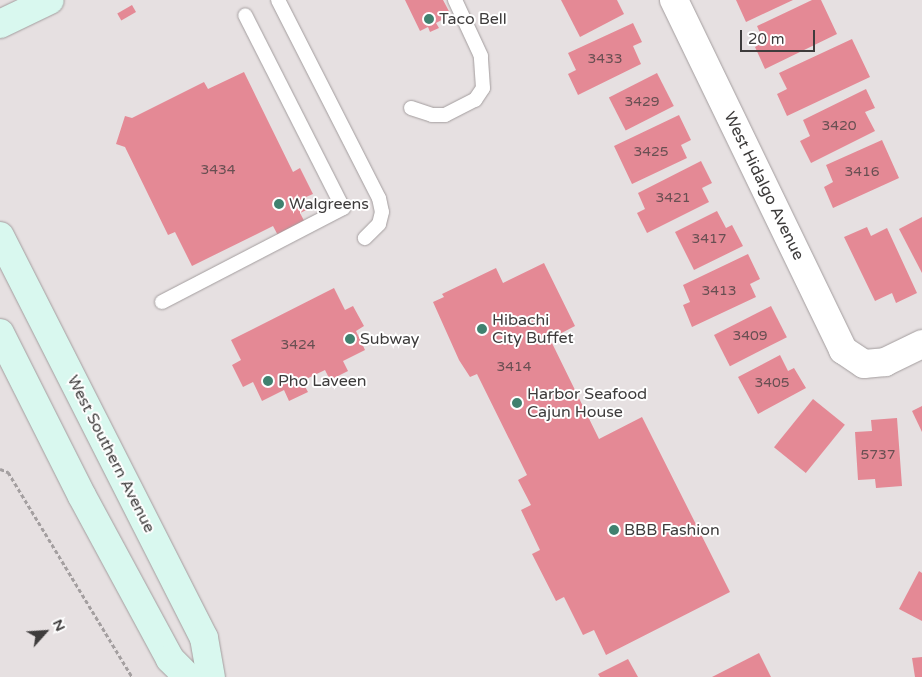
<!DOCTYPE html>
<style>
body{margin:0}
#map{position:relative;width:922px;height:677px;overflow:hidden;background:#e6e0e1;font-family:"Varela Round",sans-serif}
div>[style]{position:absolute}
.building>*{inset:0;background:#e48995;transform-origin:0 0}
.path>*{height:3px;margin-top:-1.5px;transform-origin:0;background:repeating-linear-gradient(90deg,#a49fa0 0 4px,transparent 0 6.5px)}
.roads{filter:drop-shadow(0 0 1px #a39d9e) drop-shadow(0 0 1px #a39d9e)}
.service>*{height:14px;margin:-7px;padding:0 7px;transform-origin:7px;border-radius:7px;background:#fff}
.minor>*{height:28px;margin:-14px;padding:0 14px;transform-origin:14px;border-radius:14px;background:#fff}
.secondary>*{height:28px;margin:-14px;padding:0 14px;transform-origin:14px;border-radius:14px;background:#d9f8ef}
.dots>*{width:14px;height:14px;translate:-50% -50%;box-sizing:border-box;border:2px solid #fff;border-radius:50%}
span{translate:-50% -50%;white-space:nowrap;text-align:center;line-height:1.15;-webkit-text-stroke:4px #fff;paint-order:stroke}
.number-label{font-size:14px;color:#684f52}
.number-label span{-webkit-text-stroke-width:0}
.poi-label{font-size:16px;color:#3e3c3c}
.left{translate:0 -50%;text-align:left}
.street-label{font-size:16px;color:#3e3c3c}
.north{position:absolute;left:20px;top:607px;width:50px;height:50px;-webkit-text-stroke:4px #fff;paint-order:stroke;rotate:64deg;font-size:14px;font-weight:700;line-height:20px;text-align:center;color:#3e3c3c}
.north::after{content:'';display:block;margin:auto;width:18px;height:22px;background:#3e3c3c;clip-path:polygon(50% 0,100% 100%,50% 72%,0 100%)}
.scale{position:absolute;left:740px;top:30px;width:75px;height:22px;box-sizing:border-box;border:2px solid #3e3c3c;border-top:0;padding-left:6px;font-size:15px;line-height:18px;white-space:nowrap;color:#3e3c3c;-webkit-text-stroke:4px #fff;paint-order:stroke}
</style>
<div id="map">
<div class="building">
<div style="clip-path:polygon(405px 0,443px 0,451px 15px,436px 23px,439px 28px,430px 32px,428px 27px,420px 31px)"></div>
<div style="clip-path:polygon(561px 0,617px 0,624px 14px,580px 37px)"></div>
<div style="clip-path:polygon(736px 0,793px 0,746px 22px)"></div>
<div style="clip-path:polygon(812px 0,821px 0,837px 34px,765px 69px,755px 47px,764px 42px,757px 26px)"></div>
<div style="left:132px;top:5px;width:8px;height:17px;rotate:60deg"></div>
<div style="clip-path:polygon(633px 23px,642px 42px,633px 46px,641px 64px,578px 95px,568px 74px,576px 70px,568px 53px)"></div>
<div style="clip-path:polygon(852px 39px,870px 77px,787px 116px,777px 94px,787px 89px,779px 73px)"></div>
<div style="clip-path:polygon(244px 72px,293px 172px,300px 168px,313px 194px,306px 197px,311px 208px,300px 213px,309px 230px,282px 243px,273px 226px,192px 266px,175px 232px,168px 235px,125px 147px,116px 144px,125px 116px,132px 118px,204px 82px,208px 89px)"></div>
<div style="left:657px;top:73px;width:37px;height:54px;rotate:63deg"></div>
<div style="clip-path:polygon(866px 89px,875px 108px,865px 112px,875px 131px,811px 163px,800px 141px,810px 136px,803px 120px)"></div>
<div style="clip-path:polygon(679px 115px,691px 140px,681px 145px,687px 158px,632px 184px,614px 146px)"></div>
<div style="clip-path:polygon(882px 140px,899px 178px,833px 208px,824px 187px,833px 182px,826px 165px)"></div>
<div style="clip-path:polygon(701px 161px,712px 183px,702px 188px,709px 202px,647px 233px,637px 213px,645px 209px,638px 193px)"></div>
<div style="clip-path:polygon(717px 211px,726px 228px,732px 225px,743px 246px,694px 270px,675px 232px)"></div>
<div style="clip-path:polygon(922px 217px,922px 273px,899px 229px)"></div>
<div style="clip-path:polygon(867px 227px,871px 236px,887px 228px,917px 293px,896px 303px,892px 293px,875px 301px,844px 237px)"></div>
<div style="clip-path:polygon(748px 254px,760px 279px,750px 284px,756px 297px,692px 327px,683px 305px,690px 302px,683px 285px)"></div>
<div style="clip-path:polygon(544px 263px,575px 326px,550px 339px,599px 439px,642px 417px,730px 592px,606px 655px,594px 630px,583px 635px,564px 597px,556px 601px,532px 554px,540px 550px,521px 510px,531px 505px,518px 480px,527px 475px,477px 374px,470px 377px,459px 360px,433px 302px,444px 297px,442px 294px,496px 268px,503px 283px)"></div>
<div style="clip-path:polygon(334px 288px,345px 310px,353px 306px,364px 326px,356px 331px,365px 350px,343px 361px,348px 371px,330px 380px,325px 370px,302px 381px,308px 392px,289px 401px,284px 390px,262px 401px,253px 382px,243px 387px,232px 365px,241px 360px,231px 340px)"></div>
<div style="left:771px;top:306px;width:35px;height:64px;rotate:63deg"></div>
<div style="clip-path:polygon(780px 355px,788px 371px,794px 368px,806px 388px,758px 414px,738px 377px)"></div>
<div style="left:813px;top:399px;width:41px;height:62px;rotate:39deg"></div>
<div style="clip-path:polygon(922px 406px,922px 432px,912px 411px)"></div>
<div style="clip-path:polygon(897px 418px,902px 486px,876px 488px,875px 479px,858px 480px,855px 432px,872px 431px,871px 420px)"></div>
<div style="clip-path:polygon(919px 571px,922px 573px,922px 621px,899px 609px)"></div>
<div style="clip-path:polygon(759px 653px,771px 677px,712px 677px)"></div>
<div style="clip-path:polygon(922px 657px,922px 677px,915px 677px,912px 658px)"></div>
<div style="clip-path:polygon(628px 659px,638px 677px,600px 677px,598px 674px)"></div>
</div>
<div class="path">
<div style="left:0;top:469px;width:9px;rotate:21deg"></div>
<div style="left:8px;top:472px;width:240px;rotate:58.8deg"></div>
</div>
<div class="roads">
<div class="service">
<div style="left:278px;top:0;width:222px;rotate:63deg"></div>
<div style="left:379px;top:198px;width:14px;rotate:78deg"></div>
<div style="left:382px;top:212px;width:12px;rotate:104deg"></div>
<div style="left:379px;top:224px;width:20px;rotate:135deg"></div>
<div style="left:411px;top:108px;width:22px;rotate:18deg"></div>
<div style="left:432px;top:115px;width:13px"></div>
<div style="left:445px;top:115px;width:34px;rotate:-27deg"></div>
<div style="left:475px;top:100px;width:14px;rotate:-56deg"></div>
<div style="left:483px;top:88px;width:32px;rotate:-94deg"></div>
<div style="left:481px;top:56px;width:62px;rotate:-114.9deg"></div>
<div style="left:162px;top:302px;width:204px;rotate:-27.4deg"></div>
<div style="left:343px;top:208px;width:216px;rotate:-116.9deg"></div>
</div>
<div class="minor">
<div style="left:674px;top:0;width:389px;rotate:64.2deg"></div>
<div style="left:843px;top:350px;width:25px;rotate:34deg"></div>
<div style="left:864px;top:364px;width:21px;rotate:-5deg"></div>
<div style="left:885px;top:362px;width:41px;rotate:-25.9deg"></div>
</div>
<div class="secondary">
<div style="left:0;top:24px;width:55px;rotate:-25.6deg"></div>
<div style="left:0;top:236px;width:451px;rotate:63.1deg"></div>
<div style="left:204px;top:638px;width:40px;rotate:80deg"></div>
<div style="left:0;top:333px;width:182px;rotate:63.3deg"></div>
<div style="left:82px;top:496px;width:185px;rotate:61.6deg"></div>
<div style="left:170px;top:659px;width:25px;rotate:45deg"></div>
</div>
</div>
<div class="dots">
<div style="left:429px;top:19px;background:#40816f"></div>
<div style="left:279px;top:204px;background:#40816f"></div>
<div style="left:482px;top:329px;background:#40816f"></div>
<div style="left:350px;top:339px;background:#40816f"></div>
<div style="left:268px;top:381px;background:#40816f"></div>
<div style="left:517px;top:403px;background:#40816f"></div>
<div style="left:614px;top:530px;background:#40816f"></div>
</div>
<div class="number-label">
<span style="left:605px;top:59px">3433</span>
<span style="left:642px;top:102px">3429</span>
<span style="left:839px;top:126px">3420</span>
<span style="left:651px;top:152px">3425</span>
<span style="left:218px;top:170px">3434</span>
<span style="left:862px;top:172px">3416</span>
<span style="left:673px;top:198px">3421</span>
<span style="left:709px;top:239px">3417</span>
<span style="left:719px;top:291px">3413</span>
<span style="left:750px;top:336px">3409</span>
<span style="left:298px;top:345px">3424</span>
<span style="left:514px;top:367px">3414</span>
<span style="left:772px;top:383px">3405</span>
<span style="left:878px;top:455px">5737</span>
</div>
<div class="poi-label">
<span class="left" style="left:439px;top:19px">Taco Bell</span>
<span class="left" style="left:289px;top:204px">Walgreens</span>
<span class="left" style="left:492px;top:329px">Hibachi<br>City Buffet</span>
<span class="left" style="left:360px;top:339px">Subway</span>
<span class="left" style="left:278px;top:381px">Pho Laveen</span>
<span class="left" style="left:527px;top:403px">Harbor Seafood<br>Cajun House</span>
<span class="left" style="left:624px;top:530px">BBB Fashion</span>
</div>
<div class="street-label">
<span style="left:764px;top:186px;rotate:64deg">West Hidalgo Avenue</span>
<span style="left:111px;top:454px;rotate:63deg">West Southern Avenue</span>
</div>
<div class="north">N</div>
<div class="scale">20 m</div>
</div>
